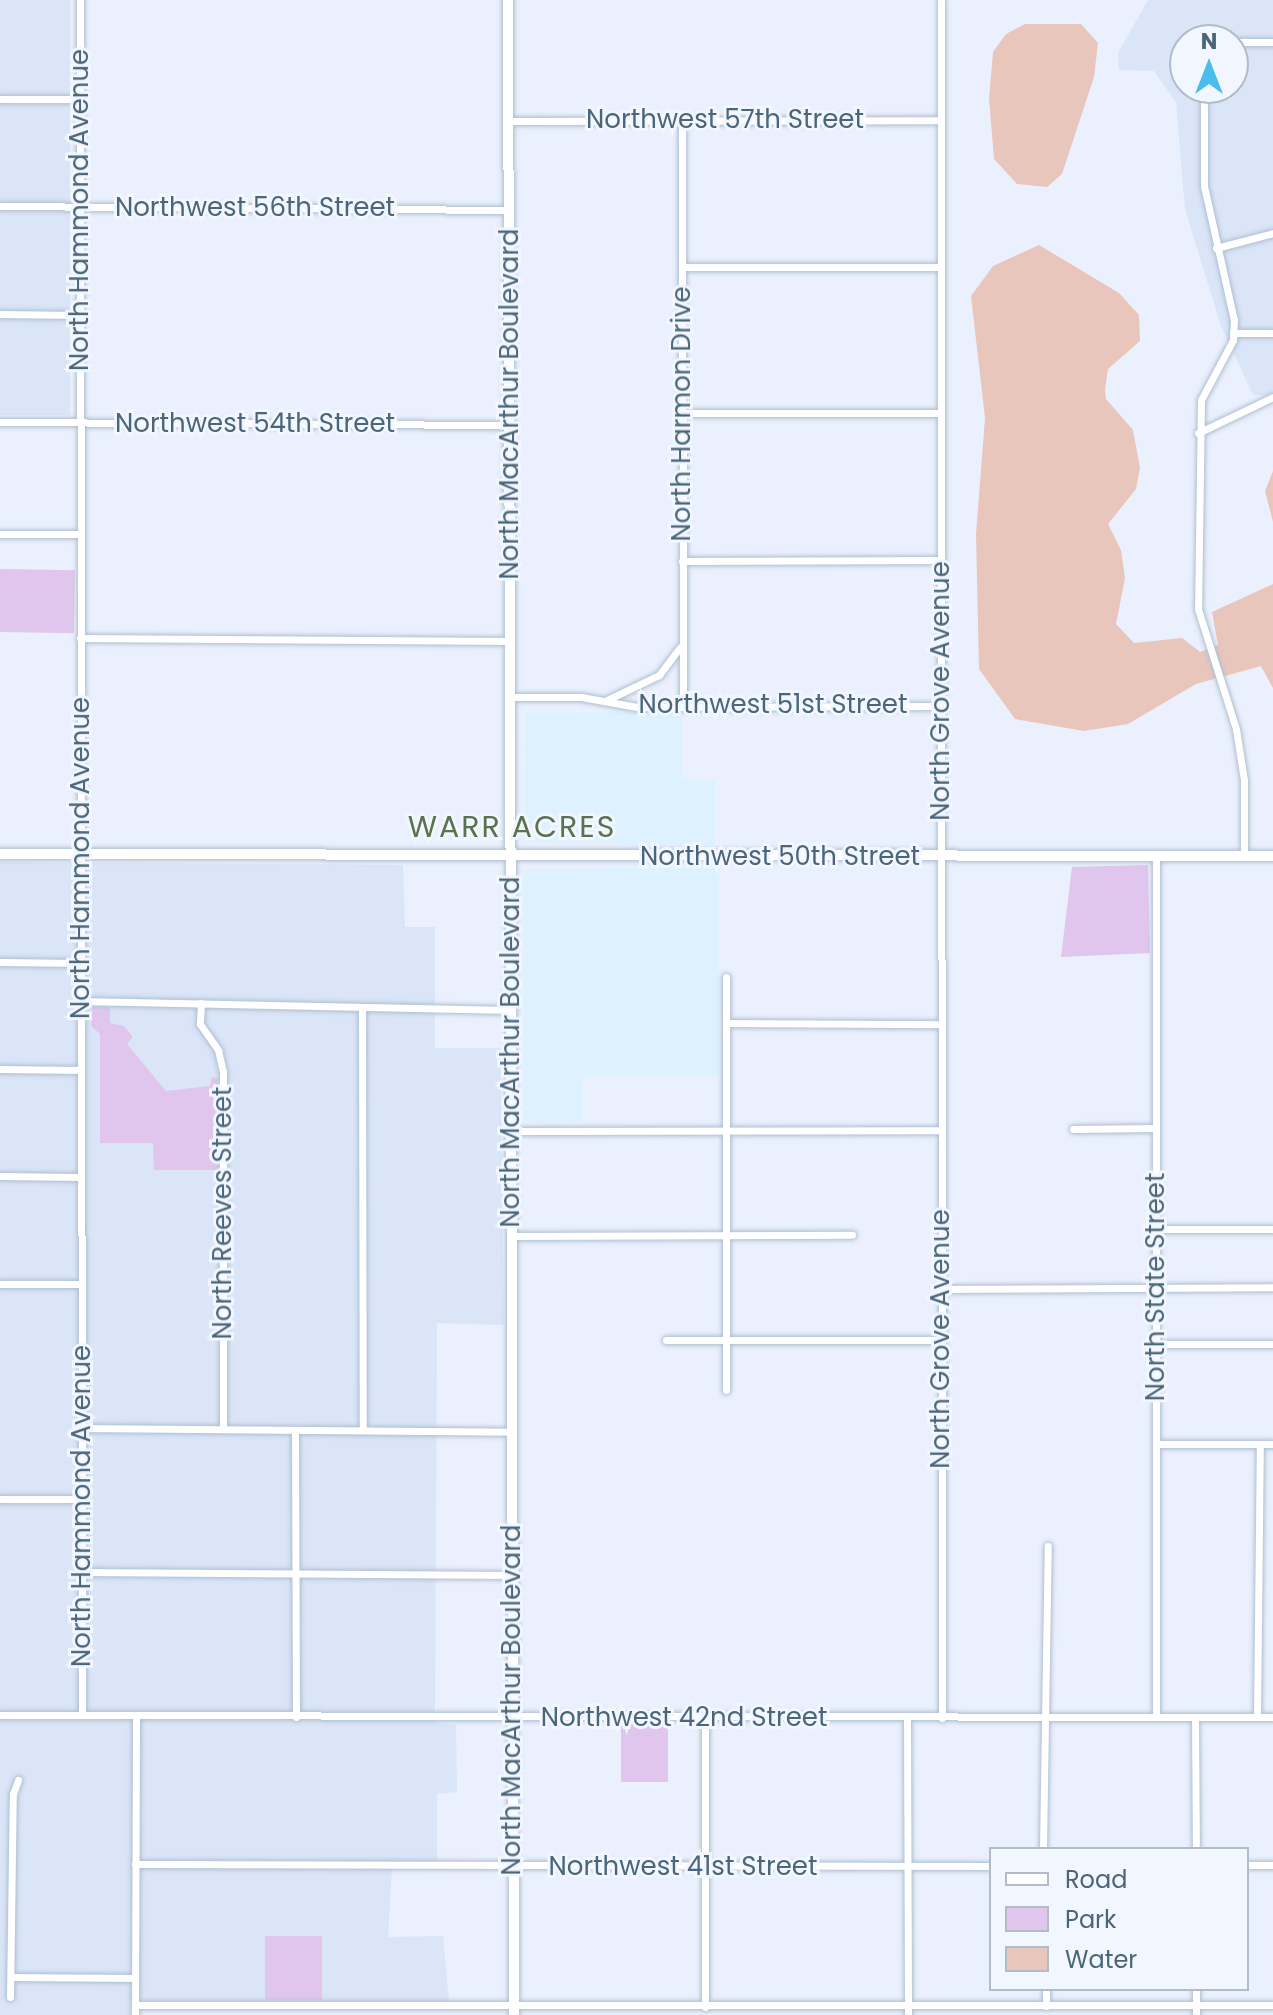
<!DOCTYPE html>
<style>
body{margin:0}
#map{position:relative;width:1273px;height:2015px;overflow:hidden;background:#eaf0fd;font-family:Poppins,sans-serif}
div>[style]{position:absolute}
.residential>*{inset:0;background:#dae5f8;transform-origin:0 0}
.commercial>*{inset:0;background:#ddf2fe}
.green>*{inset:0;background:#e0c6ed;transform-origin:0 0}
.water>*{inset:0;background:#e9c6bc}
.roads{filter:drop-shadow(0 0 2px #aebfd1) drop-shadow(0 0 2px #aebfd1)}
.street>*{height:7px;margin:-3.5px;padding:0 3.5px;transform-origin:3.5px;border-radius:3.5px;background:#fff}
.secondary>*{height:10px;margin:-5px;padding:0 5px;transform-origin:5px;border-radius:5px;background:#fff}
span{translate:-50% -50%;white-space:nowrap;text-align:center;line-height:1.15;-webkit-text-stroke:6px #f1f6ff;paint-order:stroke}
.street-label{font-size:26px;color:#4b667a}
.quarter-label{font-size:30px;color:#58734d;letter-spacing:2px}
.legend{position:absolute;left:989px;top:1847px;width:260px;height:144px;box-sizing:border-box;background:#f1f6ff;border:2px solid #afbcca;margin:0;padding:10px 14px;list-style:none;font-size:24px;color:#4b667a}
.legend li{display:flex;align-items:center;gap:16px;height:40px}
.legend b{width:40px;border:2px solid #afbcca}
.north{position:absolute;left:1169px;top:24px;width:80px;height:80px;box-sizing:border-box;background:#f1f6ff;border:2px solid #afbcca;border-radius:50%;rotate:0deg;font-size:22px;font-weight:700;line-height:32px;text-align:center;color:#4b667a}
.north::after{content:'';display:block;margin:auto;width:28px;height:36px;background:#4bbdec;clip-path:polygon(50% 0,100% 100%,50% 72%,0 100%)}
</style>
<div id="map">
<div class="residential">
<div style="left:0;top:0;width:70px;height:415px"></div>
<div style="clip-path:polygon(evenodd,1148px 0,1273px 0,1273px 395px,1253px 395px,1221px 326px,1185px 209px,1176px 102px,1154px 71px,1119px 70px,1118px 53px,1148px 0,1185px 40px,1233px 40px,1233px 88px,1185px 88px,1185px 40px)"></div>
<div style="clip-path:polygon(0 862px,403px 865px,405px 927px,435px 927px,435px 1048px,500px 1048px,504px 1325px,437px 1323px,435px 1723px,456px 1725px,457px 1792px,437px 1794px,437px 1868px,392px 1869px,388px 1937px,443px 1936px,449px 2002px,130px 2001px,130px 2015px,0 2015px)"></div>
</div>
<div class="commercial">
<div style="clip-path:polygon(525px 712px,682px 712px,682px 780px,715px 780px,715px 845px,530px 843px,524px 835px)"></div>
<div style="clip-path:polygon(719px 868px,719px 1076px,583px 1076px,583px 1122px,524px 1122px,523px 869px)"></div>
</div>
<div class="green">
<div style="left:0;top:569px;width:75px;height:63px;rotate:1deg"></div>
<div style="clip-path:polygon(1148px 865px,1150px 953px,1061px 957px,1072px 867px)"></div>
<div style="clip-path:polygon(92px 1007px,110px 1007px,110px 1023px,124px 1026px,133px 1037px,127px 1044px,166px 1091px,210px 1086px,212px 1077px,218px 1079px,218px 1170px,154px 1170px,153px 1143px,100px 1143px,100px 1034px,91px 1026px)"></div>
<div style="left:621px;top:1723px;width:47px;height:59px"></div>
<div style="left:265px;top:1936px;width:57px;height:64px"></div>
</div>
<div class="water">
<div style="clip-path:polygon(1025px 24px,1081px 24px,1098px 43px,1094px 77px,1062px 174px,1047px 187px,1017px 184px,994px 159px,989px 98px,993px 52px,1006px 34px)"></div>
<div style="clip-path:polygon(1039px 245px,1119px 293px,1139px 315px,1140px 341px,1108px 369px,1105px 390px,1106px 399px,1133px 430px,1140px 468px,1136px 489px,1108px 524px,1121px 550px,1125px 578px,1116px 624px,1134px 643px,1182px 638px,1200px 652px,1218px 645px,1212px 612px,1273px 584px,1273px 688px,1261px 666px,1196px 684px,1128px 724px,1084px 731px,1015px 719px,979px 669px,976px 534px,985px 418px,971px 296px,993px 266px)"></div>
<div style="clip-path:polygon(1273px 471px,1273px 522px,1265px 491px)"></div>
</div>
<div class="roads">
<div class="street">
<div style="left:80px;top:0;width:1715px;rotate:89.93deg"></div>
<div style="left:941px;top:0;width:1718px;rotate:89.97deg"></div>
<div style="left:1233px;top:42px;width:40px"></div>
<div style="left:1204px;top:88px;width:98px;rotate:90deg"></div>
<div style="left:1204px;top:186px;width:137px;rotate:77.4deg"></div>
<div style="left:1234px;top:320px;width:20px;rotate:93deg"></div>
<div style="left:1233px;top:340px;width:68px;rotate:118.1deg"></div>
<div style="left:1201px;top:400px;width:209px;rotate:90.8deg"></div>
<div style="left:1198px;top:609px;width:126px;rotate:72.4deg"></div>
<div style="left:1236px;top:729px;width:52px;rotate:81.1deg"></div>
<div style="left:1244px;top:780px;width:76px;rotate:90deg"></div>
<div style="left:0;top:99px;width:80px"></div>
<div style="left:682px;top:120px;width:587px;rotate:89.9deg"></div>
<div style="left:509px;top:121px;width:431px;rotate:-0.1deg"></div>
<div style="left:0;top:206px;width:509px;rotate:0.45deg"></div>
<div style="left:1216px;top:248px;width:59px;rotate:-14.7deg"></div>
<div style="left:682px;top:267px;width:259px"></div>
<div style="left:0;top:314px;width:80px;rotate:0.7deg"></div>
<div style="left:1233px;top:333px;width:40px"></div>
<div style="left:683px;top:413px;width:258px"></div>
<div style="left:0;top:422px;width:510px;rotate:0.34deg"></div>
<div style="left:1198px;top:433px;width:83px;rotate:-25.6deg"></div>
<div style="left:0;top:534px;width:80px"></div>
<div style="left:682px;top:561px;width:259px;rotate:-0.2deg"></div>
<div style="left:80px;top:638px;width:430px;rotate:0.4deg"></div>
<div style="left:510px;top:697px;width:71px"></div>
<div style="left:581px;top:697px;width:57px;rotate:10.1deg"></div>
<div style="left:637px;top:707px;width:304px;rotate:-0.2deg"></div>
<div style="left:607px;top:700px;width:58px;rotate:-25.7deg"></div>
<div style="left:659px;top:675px;width:35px;rotate:-53deg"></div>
<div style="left:0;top:962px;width:81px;rotate:0.7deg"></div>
<div style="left:726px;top:977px;width:413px;rotate:90deg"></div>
<div style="left:81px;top:1001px;width:429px;rotate:1.2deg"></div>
<div style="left:201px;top:1003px;width:21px;rotate:93deg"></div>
<div style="left:200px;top:1024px;width:32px;rotate:55deg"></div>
<div style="left:218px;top:1050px;width:22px;rotate:77deg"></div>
<div style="left:223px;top:1071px;width:358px;rotate:90deg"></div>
<div style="left:362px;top:1007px;width:423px;rotate:89.9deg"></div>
<div style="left:726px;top:1023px;width:215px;rotate:0.3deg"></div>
<div style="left:0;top:1069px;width:81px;rotate:0.7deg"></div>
<div style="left:1073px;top:1129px;width:83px;rotate:-0.7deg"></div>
<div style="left:511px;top:1131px;width:429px;rotate:-0.1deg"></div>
<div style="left:0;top:1176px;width:81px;rotate:0.7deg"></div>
<div style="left:1156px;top:1229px;width:117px"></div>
<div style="left:511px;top:1236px;width:341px;rotate:-0.2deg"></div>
<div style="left:0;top:1284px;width:81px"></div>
<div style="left:941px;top:1289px;width:332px;rotate:-0.3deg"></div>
<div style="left:666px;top:1340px;width:275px"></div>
<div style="left:1156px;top:1344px;width:117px"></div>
<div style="left:82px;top:1428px;width:429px;rotate:0.5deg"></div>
<div style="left:295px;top:1430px;width:287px;rotate:89.8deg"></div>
<div style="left:1156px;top:1444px;width:117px"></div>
<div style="left:0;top:1499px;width:82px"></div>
<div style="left:82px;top:1572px;width:430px;rotate:0.4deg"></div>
<div style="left:0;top:1715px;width:1273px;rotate:0.09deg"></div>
<div style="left:1156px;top:1717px;width:861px;rotate:-90deg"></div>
<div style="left:1195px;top:1717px;width:132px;rotate:89.6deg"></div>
<div style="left:1257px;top:1717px;width:273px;rotate:-89.4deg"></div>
<div style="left:907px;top:1718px;width:297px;rotate:89.8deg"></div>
<div style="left:1043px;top:1849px;width:303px;rotate:-89.1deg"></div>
<div style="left:135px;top:1864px;width:856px;rotate:0.13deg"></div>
<div style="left:1247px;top:1865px;width:26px"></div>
<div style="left:11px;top:1977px;width:124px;rotate:0.5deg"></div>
<div style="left:1046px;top:1989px;width:17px;rotate:90deg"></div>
<div style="left:10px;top:1997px;width:203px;rotate:-89.2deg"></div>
<div style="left:13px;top:1794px;width:15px;rotate:-70deg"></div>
<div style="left:135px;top:2005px;width:1138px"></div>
<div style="left:705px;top:2007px;width:289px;rotate:-90deg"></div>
<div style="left:135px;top:2015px;width:299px;rotate:-89.8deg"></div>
<div style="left:1196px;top:2015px;width:26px;rotate:-90deg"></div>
</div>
<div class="secondary">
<div style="left:508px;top:0;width:2015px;rotate:89.83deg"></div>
<div style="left:0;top:854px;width:1273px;rotate:0.09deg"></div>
</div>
</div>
<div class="street-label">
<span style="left:725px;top:120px">Northwest 57th Street</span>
<span style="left:255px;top:208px">Northwest 56th Street</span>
<span style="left:80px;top:210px;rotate:-90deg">North Hammond Avenue</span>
<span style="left:510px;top:404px;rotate:-90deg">North MacArthur Boulevard</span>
<span style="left:682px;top:414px;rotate:-90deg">North Harmon Drive</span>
<span style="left:255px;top:424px">Northwest 54th Street</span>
<span style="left:941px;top:691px;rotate:-90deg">North Grove Avenue</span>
<span style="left:773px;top:705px">Northwest 51st Street</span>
<span style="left:780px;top:857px">Northwest 50th Street</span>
<span style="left:81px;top:858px;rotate:-90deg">North Hammond Avenue</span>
<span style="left:511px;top:1052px;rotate:-90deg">North MacArthur Boulevard</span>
<span style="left:223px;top:1213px;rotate:-90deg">North Reeves Street</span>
<span style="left:1156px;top:1287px;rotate:-90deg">North State Street</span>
<span style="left:941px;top:1339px;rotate:-90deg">North Grove Avenue</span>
<span style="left:82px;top:1506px;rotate:-90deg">North Hammond Avenue</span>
<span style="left:512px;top:1700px;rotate:-90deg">North MacArthur Boulevard</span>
<span style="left:684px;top:1718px">Northwest 42nd Street</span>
<span style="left:683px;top:1867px">Northwest 41st Street</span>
</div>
<div class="quarter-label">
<span style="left:512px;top:827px">WARR ACRES</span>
</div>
<ul class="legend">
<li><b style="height:10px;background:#fff"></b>Road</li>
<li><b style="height:22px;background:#e0c6ed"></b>Park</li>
<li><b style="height:22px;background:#e9c6bc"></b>Water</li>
</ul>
<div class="north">N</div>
</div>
